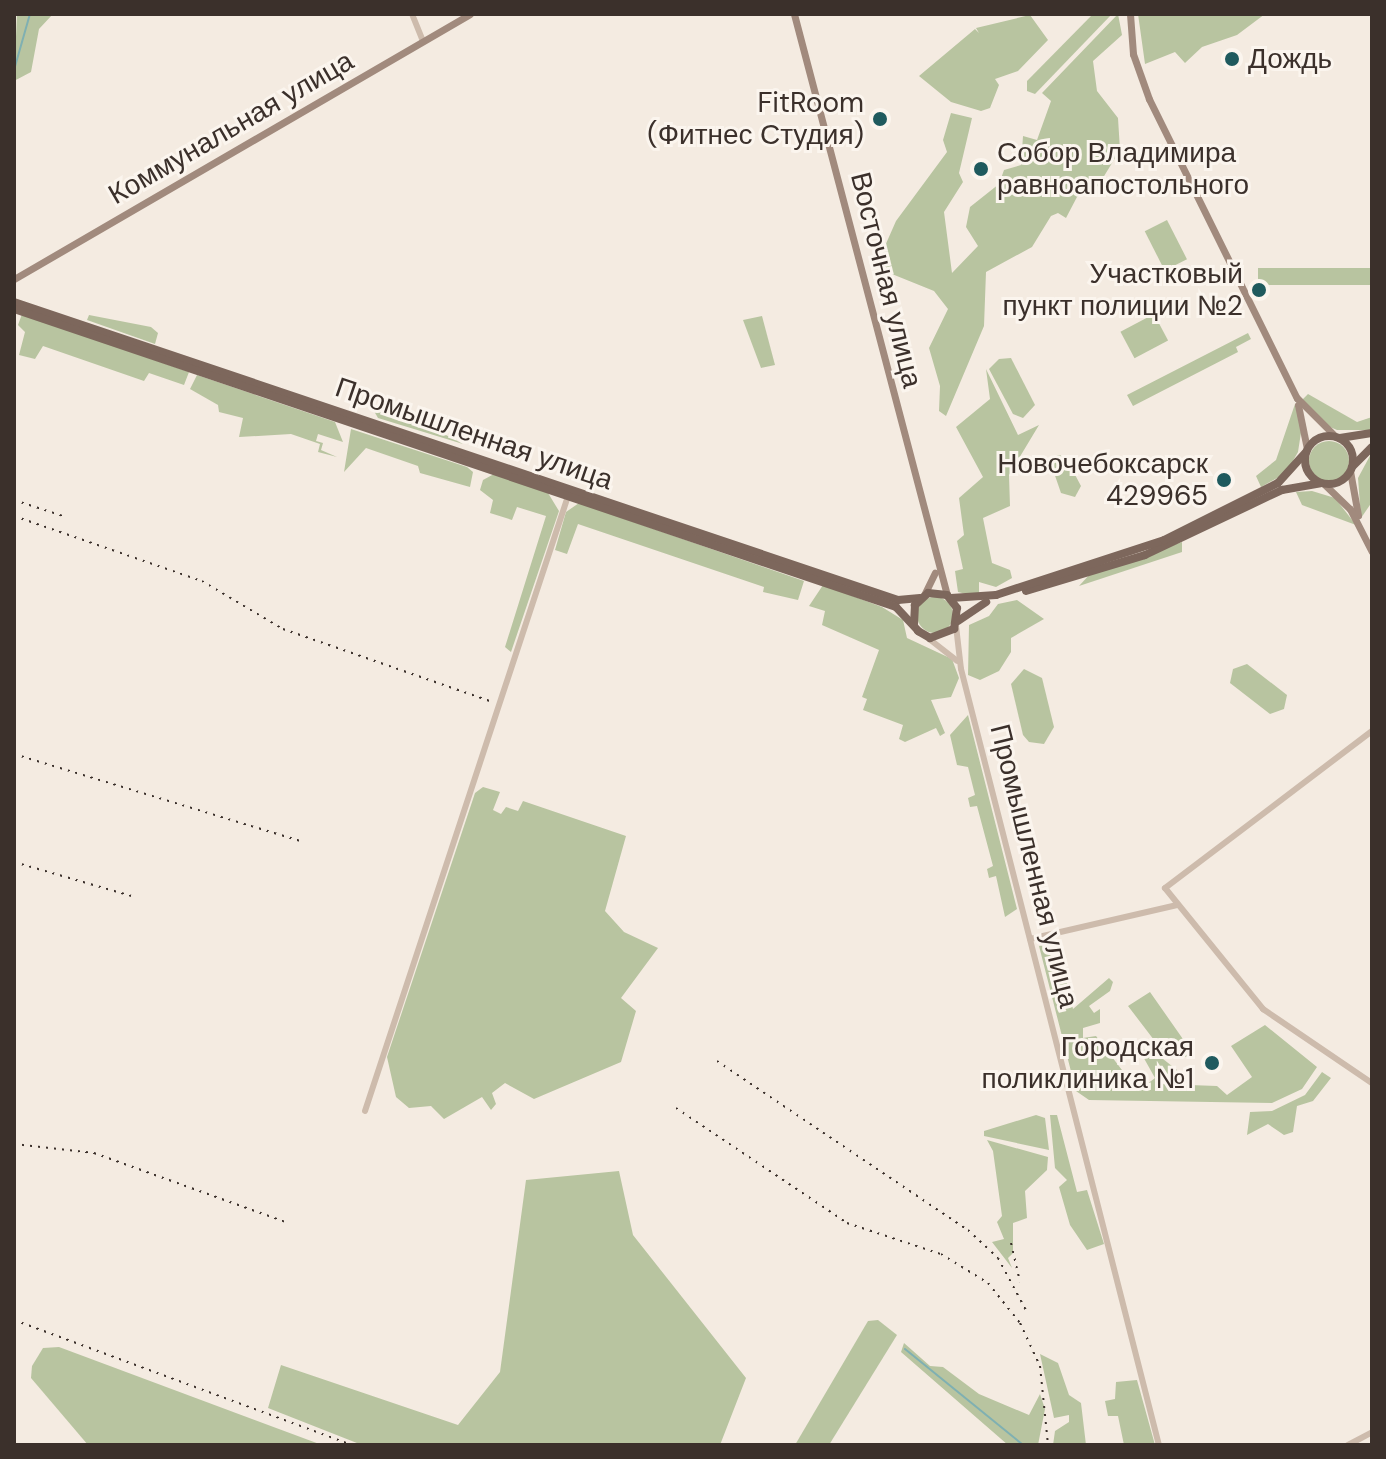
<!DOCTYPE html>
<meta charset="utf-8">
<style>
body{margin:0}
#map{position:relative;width:1386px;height:1459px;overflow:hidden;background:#f4ebe1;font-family:"DM Sans",sans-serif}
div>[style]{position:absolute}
.green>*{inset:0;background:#b8c4a0;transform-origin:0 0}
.round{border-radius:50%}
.stream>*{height:2px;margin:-1px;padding:0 1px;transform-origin:1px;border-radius:1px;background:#7fb0b2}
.tertiary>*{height:6px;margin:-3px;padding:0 3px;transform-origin:3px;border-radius:3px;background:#cdbbac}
.secondary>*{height:7px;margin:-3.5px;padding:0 3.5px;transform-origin:3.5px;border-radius:3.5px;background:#a18a7d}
.primary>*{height:8px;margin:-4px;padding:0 4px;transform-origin:4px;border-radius:4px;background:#7d675c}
.primary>.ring{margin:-4px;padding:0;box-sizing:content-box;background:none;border:8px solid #7d675c;border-radius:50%}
.rail>*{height:2px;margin-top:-1px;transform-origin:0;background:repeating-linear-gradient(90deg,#3b302b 0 2px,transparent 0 8px)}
.dots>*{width:22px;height:22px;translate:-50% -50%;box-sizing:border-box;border:4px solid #fbf5ee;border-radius:50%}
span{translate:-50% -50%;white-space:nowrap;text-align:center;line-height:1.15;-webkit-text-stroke:6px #fbf5ee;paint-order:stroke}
.poi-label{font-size:28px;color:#3b302b}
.left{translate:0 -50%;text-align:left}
.right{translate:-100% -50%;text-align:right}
.street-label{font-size:28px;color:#3b302b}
.frame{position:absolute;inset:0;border:16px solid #3b302b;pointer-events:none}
</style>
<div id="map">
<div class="green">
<div style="clip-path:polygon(17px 14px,53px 14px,39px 29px,31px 72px,14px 81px)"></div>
<div style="clip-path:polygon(1093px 14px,1112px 14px,1035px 94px,1027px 91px,1027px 81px)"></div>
<div style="clip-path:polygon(1118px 14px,1122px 35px,1093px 61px,1097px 91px,1118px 118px,1120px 150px,1098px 186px,1077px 197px,1066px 218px,1058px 213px,1051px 216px,1032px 247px,986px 272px,984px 326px,946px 416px,939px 411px,940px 386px,929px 348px,948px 309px,934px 291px,882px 270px,881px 255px,896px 221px,947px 152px,943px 140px,951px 113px,972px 118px,959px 173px,963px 182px,944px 212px,952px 273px,978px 246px,966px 227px,970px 207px,999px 184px,1004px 170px,1021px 165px,1023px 136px,1037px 140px,1051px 101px,1042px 93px)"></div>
<div style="clip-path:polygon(1265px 14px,1237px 35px,1202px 47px,1185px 63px,1175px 52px,1145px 64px,1138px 14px)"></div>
<div style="clip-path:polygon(1030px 15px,1048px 40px,1018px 71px,995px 79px,999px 85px,990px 108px,981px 111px,951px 102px,919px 76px,975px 29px,979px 33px,976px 28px)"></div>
<div style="left:1167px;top:220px;width:44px;height:25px;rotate:63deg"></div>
<div style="left:1372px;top:268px;width:17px;height:114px;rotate:90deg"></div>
<div style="clip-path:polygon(22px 314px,189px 372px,184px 385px,149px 373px,144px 381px,43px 346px,35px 359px,19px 355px,25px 332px,18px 325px)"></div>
<div style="left:1154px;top:314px;width:30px;height:38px;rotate:62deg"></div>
<div style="clip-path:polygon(89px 315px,151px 327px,158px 333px,155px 344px,87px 320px)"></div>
<div style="clip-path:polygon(762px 316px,775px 365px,761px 368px,743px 320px)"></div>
<div style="clip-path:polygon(1248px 333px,1251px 339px,1236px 347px,1238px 352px,1133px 406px,1127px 395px)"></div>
<div style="clip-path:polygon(1011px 358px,1035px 405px,1023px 418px,1013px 414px,989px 369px,999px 359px)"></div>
<div style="clip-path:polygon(986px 369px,1018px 435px,1039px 425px,1009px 475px,1010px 506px,983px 518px,992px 563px,1010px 570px,1012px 578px,996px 587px,979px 582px,979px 597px,958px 592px,955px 571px,963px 569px,957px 541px,964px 535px,959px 498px,983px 477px,956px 427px,990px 399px)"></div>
<div style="clip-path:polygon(197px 375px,335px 422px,343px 442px,318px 434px,316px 441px,323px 443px,321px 450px,337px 457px,318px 452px,320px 444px,291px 434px,239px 437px,243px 418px,219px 412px,218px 405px,190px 389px)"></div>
<div style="clip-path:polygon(1308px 394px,1357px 422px,1372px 417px,1372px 430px,1337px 430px,1323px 424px,1302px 400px)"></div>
<div style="clip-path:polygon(1295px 404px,1302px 426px,1298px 452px,1286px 473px,1261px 487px,1256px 476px,1276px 460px)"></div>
<div style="clip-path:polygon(380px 408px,425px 424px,463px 444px,378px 418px,374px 411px)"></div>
<div style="clip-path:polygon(351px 429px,467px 467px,473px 472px,470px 487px,420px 473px,418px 466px,366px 448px,344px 472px)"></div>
<div class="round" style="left:1309px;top:441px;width:40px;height:40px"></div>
<div style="clip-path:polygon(1372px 452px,1372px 502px,1361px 518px,1358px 478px)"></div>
<div style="clip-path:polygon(1057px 455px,1065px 456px,1081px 486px,1075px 497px,1061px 493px,1051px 464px)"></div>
<div style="clip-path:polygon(494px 474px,548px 493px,559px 511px,511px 652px,505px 647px,546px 516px,517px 507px,512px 520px,490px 513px,493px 500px,480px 490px,483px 480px)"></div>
<div style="clip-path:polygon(1312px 491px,1335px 498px,1356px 525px,1302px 505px,1296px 492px)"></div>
<div style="clip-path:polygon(579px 503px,804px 581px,798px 600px,763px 592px,764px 587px,578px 524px,567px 554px,555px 550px,566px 512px)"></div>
<div style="clip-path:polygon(1182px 542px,1182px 552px,1079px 586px,1090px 574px)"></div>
<div style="clip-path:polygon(823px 585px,882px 607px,903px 620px,907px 638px,952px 659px,959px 678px,951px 697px,931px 700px,945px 733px,940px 736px,936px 728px,905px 742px,899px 739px,903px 725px,863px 710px,867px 699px,862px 697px,879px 650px,822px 625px,825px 611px,809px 606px)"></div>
<div class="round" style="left:917px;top:597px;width:36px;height:36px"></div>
<div style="clip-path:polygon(1017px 600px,1044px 619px,1011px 638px,1011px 652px,999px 671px,980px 680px,968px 675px,969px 625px,989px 616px,998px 604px)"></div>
<div style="clip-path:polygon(1247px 664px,1287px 695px,1284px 709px,1270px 714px,1230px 683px,1233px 669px)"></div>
<div style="clip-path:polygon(1024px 669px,1042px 678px,1054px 727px,1044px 744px,1029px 742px,1023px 735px,1011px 684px)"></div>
<div style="clip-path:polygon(968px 715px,1017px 909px,1005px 917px,996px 876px,989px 878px,987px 869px,993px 866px,977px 806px,970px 807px,968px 798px,975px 795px,968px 767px,957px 765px,950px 735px)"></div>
<div style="clip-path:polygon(483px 787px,500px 792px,493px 810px,501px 814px,506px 807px,518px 811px,523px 801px,626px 836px,605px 911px,624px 932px,658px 948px,621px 998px,636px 1011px,621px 1062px,534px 1099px,505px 1083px,492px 1093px,496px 1104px,491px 1110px,482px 1097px,444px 1119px,431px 1106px,409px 1108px,396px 1097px,387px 1057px,475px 793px)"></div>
<div style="clip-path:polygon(1048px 945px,1056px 978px,1066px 979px,1073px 1009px,1109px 978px,1113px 982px,1110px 991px,1089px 1006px,1094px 1013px,1100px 1009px,1100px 1023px,1083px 1028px,1083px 1038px,1096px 1036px,1138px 1091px,1155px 1078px,1141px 1053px,1154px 1040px,1128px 1006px,1150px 992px,1192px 1052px,1186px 1057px,1166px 1048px,1158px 1055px,1177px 1070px,1162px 1084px,1217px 1086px,1227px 1095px,1252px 1077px,1231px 1046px,1265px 1025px,1317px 1067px,1302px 1089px,1272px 1103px,1089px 1100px,1076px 1091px,1039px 946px)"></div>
<div style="clip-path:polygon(1322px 1072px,1331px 1078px,1313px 1101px,1297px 1106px,1293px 1132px,1284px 1135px,1268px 1124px,1247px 1135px,1250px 1112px,1272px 1111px,1305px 1095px)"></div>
<div style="clip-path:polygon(1036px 1115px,1045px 1118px,1049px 1150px,984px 1136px,984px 1131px)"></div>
<div style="clip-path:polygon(1050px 1115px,1057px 1115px,1077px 1192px,1087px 1190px,1104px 1244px,1087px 1250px,1070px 1225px,1059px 1187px,1067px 1180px,1055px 1168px)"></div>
<div style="clip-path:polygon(987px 1140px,1048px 1157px,1047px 1170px,1025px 1191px,1027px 1218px,1013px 1223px,1013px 1253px,1008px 1258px,1012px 1268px,992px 1242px,1004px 1239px,997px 1222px,1002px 1216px,993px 1151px)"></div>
<div style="clip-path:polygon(619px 1171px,633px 1235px,746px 1378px,720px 1445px,362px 1445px,268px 1408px,281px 1365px,458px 1425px,500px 1372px,526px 1180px)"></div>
<div style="clip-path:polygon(878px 1320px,897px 1335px,829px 1445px,795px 1445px,868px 1321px)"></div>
<div style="clip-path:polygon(904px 1343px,930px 1366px,943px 1367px,979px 1394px,1029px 1415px,1040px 1394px,1045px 1409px,1038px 1445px,1008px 1445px,901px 1352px)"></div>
<div style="clip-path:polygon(59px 1347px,322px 1445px,88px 1445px,31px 1378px,32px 1366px,43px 1348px)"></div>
<div style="clip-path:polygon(1040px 1354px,1058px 1363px,1069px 1395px,1081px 1403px,1086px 1445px,1053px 1445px,1055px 1431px,1069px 1422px,1069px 1415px,1054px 1418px)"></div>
<div style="clip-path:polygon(1137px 1380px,1155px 1445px,1124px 1445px,1118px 1416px,1108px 1416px,1105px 1401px,1115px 1399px,1116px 1382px)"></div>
</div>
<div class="stream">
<div style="left:14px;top:70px;width:58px;rotate:-74.1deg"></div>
<div style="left:905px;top:1349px;width:152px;rotate:39.1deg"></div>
</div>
<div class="tertiary">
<div style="left:412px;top:14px;width:29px;rotate:68deg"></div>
<div style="left:956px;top:626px;width:43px;rotate:83.4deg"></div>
<div style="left:961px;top:669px;width:801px;rotate:75.69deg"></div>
<div style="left:928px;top:638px;width:37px;rotate:38deg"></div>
<div style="left:1372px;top:731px;width:260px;rotate:142.8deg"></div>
<div style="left:1165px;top:888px;width:156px;rotate:51deg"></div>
<div style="left:1263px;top:1009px;width:132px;rotate:34.2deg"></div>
<div style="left:1030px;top:939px;width:151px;rotate:-13deg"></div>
<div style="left:365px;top:1111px;width:648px;rotate:-71.73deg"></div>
<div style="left:1348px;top:1445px;width:27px;rotate:-28deg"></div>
</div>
<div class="secondary">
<div style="left:794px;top:14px;width:601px;rotate:75.25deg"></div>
<div style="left:1130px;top:14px;width:40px;rotate:85.7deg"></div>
<div style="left:1133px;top:54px;width:48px;rotate:70.4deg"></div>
<div style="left:1149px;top:99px;width:334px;rotate:63.7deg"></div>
<div style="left:1297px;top:398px;width:55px;rotate:45deg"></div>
<div style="left:14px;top:279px;width:527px;rotate:-30.16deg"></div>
<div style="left:1298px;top:405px;width:45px;rotate:78.4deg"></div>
<div style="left:1350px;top:471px;width:45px;rotate:79.7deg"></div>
<div style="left:1324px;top:484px;width:36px;rotate:44deg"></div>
<div style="left:1350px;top:509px;width:48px;rotate:62.9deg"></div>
<div style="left:924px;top:595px;width:25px;rotate:-64deg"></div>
</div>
<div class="primary">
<div style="left:14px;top:302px;width:933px;rotate:18.63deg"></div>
<div style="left:898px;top:600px;width:22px;rotate:-5deg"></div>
<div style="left:14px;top:309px;width:931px;rotate:18.67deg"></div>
<div style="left:896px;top:607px;width:33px;rotate:47deg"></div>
<div style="left:918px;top:631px;width:14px;rotate:30deg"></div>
<div style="left:930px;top:638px;width:26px;rotate:-21deg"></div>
<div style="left:954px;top:629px;width:21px;rotate:-82deg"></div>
<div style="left:957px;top:608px;width:16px;rotate:-128deg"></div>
<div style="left:947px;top:595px;width:19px;rotate:-174deg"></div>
<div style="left:928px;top:593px;width:18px;rotate:137deg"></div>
<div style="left:915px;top:605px;width:19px;rotate:93deg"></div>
<div class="ring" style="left:1305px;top:436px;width:40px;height:40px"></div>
<div style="left:1340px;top:438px;width:32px;rotate:-9deg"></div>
<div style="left:1352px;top:467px;width:28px;rotate:-45deg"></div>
<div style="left:1026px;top:591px;width:124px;rotate:-16.8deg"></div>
<div style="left:1145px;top:555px;width:152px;rotate:-25.4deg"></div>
<div style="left:1282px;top:490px;width:39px;rotate:-10deg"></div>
<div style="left:951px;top:598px;width:45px;rotate:-3.8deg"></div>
<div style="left:996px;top:595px;width:177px;rotate:-18.1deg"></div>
<div style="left:1164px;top:540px;width:127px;rotate:-26.6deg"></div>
<div style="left:1278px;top:483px;width:42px;rotate:-47.9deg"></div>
<div style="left:958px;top:621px;width:34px;rotate:-34deg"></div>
</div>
<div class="rail">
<div style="left:14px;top:500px;width:52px;rotate:18.1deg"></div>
<div style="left:14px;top:516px;width:199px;rotate:19.1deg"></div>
<div style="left:202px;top:581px;width:94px;rotate:30.7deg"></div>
<div style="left:283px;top:629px;width:222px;rotate:19.2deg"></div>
<div style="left:14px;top:754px;width:302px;rotate:16.9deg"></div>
<div style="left:14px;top:862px;width:126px;rotate:16.1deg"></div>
<div style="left:717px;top:1061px;width:303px;rotate:34deg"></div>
<div style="left:968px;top:1230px;width:41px;rotate:43deg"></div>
<div style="left:998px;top:1258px;width:61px;rotate:61.8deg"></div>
<div style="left:676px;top:1108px;width:206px;rotate:33.9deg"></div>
<div style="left:847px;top:1223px;width:99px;rotate:18.3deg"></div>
<div style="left:941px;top:1254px;width:55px;rotate:31.7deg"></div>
<div style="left:988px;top:1283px;width:51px;rotate:51.3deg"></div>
<div style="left:1020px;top:1323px;width:47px;rotate:65.1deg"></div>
<div style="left:1040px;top:1366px;width:79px;rotate:84.2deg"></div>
<div style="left:14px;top:1144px;width:81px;rotate:6.4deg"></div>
<div style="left:94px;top:1153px;width:204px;rotate:19.8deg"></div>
<div style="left:1011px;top:1243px;width:40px;rotate:77deg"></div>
<div style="left:14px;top:1320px;width:360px;rotate:20.3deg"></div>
</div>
<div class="dots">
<div style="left:1232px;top:59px;background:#1f5a5e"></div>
<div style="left:880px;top:119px;background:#1f5a5e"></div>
<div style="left:981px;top:169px;background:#1f5a5e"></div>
<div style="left:1259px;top:290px;background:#1f5a5e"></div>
<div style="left:1224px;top:480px;background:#1f5a5e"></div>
<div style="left:1212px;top:1063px;background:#1f5a5e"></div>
</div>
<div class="poi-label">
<span class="left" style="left:1248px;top:59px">Дождь</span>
<span class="right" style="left:864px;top:119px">FitRoom<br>(Фитнес Студия)</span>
<span class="left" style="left:997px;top:169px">Собор Владимира<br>равноапостольного</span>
<span class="right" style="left:1243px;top:290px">Участковый<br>пункт полиции №2</span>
<span class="right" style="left:1208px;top:480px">Новочебоксарск<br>429965</span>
<span class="right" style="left:1194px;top:1063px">Городская<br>поликлиника №1</span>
</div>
<div class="street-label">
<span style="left:231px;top:128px;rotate:-30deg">Коммунальная улица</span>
<span style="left:886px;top:280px;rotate:76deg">Восточная улица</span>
<span style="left:474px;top:434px;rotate:19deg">Промышленная улица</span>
<span style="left:1034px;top:866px;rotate:76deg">Промышленная улица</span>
</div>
<div class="frame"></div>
</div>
